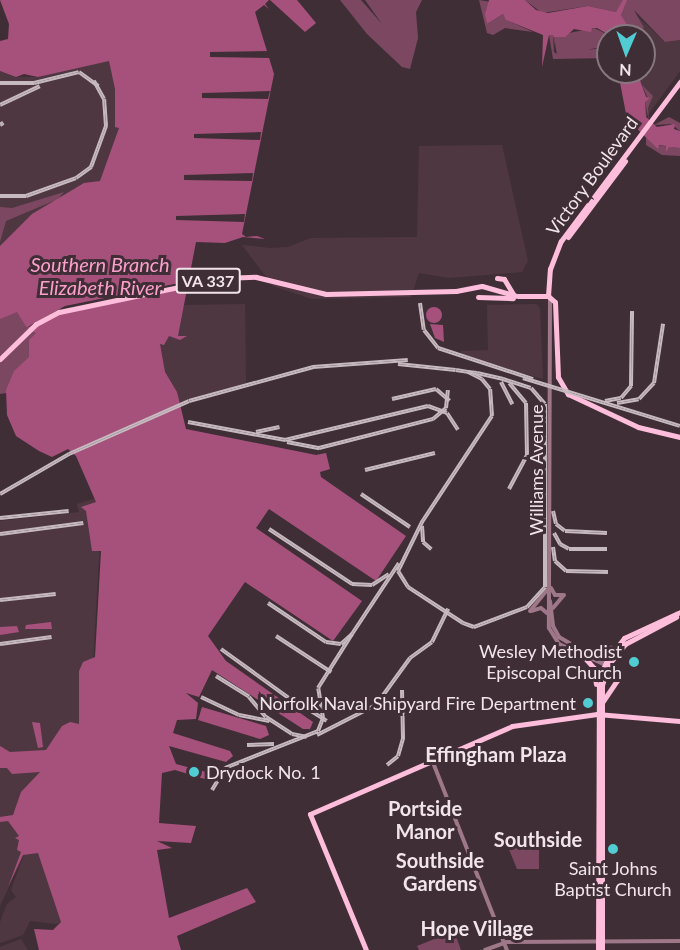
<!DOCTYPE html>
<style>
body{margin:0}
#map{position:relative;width:680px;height:950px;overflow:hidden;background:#402e37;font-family:Lato,sans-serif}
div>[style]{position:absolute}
.built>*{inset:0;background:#4f3741}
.green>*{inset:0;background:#7c4861}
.water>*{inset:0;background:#a6517c}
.round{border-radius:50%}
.pier>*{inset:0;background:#402e37}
.minor>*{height:4px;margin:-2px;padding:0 2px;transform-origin:2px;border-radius:2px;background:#9e7788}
.major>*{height:5px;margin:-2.5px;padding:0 2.5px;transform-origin:2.5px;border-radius:2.5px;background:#febddb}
.rail>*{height:4px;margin-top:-2px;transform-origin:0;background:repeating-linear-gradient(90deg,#402e37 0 4.5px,#c6b9bf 0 9px);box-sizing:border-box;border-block:2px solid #c6b9bf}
.dots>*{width:16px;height:16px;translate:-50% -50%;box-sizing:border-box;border:3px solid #402e37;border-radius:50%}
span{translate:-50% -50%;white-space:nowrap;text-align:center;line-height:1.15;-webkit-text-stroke:6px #402e37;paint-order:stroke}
.shield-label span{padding:2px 4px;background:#402e37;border:2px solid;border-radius:4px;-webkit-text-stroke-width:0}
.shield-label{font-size:16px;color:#f1e5ea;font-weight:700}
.street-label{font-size:18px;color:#f1e5ea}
.poi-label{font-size:18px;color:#f1e5ea}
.right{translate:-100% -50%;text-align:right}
.left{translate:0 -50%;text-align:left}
.water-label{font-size:20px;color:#fb9fcb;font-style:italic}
.neighbourhood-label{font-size:20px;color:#f1e5ea;font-weight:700}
.north{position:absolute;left:596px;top:24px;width:60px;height:60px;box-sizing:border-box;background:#402e37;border:2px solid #87777f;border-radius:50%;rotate:182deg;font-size:16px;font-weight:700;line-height:24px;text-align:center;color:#f1e5ea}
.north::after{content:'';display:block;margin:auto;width:21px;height:27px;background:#51ccd3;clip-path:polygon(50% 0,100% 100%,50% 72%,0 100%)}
</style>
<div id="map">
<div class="built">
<div style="clip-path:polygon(620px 0,665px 42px,680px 40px,680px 71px,645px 119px,636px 72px,644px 72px,644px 36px,631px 36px)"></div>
<div style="clip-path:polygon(89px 60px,119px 60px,134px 124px,114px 178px,82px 185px,0 247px,0 71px,16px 77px,38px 77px)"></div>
<div style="clip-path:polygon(502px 145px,528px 261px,522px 272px,449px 278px,419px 273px,411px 297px,312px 299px,273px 286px,242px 245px,270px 248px,288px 247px,311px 238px,417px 237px,419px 146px)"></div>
<div style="clip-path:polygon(245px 304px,246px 383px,176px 404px,153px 365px,163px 334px,183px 305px)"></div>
<div style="clip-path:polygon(536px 304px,540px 308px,543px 379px,461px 355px,461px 351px,488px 350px,487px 305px)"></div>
<div style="clip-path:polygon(96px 498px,101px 520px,92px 683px,72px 918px,56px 924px,30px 921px,23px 935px,0 943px,0 922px,7px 904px,16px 897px,11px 890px,25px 852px,0 906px,0 521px,79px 512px,77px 504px)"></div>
<div style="clip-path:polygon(21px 939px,28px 950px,0 950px,0 947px)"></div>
</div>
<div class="green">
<div style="clip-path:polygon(340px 0,361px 0,382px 24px,365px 0,422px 0,416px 12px,418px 38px,410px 69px,402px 67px,367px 34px)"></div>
<div style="clip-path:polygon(479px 0,491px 2px,486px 10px,487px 24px,503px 14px,507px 20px,533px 32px,505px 28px,493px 35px,487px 33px)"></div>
<div style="clip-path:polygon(525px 0,680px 0,680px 40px,665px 42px,634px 10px,644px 28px,631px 36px,621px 15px,623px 3px,616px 12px,588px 6px,542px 13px)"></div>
<div style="clip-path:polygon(594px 28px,611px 36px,607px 45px,588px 50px,608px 47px,608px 58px,553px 59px,549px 35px,553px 35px,554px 52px,557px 54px,554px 36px)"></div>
<div style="clip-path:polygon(642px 85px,653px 96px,648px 108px,649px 121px,645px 102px,648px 98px)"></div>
<div style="clip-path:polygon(669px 117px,680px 123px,680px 131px,671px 124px,654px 125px)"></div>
<div style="clip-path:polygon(646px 134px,655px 145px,680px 148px,680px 156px,662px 155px,646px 145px)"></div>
<div style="clip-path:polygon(64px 192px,58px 199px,6px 221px,0 242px,0 207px,12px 208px)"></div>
<div style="clip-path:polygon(18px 311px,36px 333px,30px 357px,7px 393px,0 394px,0 317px)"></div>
<div style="clip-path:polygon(539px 831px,539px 869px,517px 869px,506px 842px)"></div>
<div style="clip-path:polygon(454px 931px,461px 950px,419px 950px,417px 946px)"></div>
</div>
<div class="water">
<div style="clip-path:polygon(0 0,269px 0,265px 4px,269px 9px,264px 5px,255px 12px,274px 74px,242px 234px,246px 237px,257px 236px,265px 239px,243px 237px,225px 243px,196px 242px,178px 336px,187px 336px,180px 340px,169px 336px,164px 345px,160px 344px,165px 372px,177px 392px,186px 429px,316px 455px,326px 453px,330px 469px,320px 472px,321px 477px,406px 536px,376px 581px,269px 509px,256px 528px,362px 601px,333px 641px,245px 582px,208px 636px,226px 661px,313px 722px,310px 729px,303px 729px,212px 670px,199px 697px,186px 693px,198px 703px,196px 719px,177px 720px,173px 733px,230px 751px,233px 756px,226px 762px,169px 746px,176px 764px,210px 773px,208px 780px,175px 770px,162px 773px,159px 823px,196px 826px,191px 843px,157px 841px,172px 848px,157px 850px,169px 918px,247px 888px,256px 902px,177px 936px,181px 950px,39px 950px,34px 929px,53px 930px,61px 922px,38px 853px,23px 855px,8px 887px,21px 852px,17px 850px,19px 840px,15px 838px,19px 836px,8px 821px,0 822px,0 817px,13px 815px,21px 792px,40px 772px,12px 774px,7px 768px,0 768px,0 746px,10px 752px,46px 750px,62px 726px,70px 722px,79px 724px,79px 671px,83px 662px,95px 657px,101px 551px,92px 551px,86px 511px,81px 507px,96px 502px,76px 456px,68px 449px,52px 457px,39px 451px,16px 436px,7px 415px,6px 390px,14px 371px,29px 357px,29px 340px,36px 333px,27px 328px,17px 312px,0 319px,0 246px,32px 214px,84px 183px,100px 181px,119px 128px,115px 127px,115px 89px,109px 61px,38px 77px,24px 74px,16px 77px,0 71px,0 41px,8px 39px,9px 24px)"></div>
<div style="clip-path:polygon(270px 0,297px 0,316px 23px,305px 32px)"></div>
<div style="clip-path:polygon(489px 0,525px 0,536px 10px,548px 13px,588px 6px,616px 12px,623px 0,627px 0,621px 15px,632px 33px,631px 36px,611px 36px,597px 28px,592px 28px,591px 32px,574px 29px,565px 37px,554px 37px,557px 54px,553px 35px,549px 35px,542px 67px,543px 35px,506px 20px,503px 14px,487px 24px,485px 14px)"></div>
<div style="clip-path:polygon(618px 72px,637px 72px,646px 97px,650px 98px,645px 102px,646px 117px,657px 127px,675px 124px,674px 129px,680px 131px,680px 148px,669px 147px,666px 152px,666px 146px,659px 145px,658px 149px,630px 122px,624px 124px,627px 119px)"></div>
<div class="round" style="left:426px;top:307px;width:16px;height:16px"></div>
<div style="clip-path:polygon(430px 324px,443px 325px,444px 342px,435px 338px)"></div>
<div style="clip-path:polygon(51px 622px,52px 629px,25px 629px,26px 625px)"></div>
<div style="clip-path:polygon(17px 626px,19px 632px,0 635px,0 627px)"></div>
<div style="clip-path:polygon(202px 707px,266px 726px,269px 735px,260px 739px,198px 720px)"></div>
<div style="clip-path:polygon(32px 722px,40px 723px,43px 747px,38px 748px)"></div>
</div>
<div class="pier">
<div style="clip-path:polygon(268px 51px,270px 58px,210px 57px,210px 52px)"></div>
<div style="clip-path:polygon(270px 91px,268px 99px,202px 98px,202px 93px)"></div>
<div style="clip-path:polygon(261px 132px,260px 140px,194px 138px,194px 134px)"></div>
<div style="clip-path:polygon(253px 173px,252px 181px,184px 180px,184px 175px)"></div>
<div style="clip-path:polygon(245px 214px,244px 222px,176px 220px,176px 216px)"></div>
<div style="clip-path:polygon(189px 281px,188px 287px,66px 311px,24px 329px,65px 306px)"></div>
<div style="clip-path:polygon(180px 404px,75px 453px,69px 454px,163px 411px)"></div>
</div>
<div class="minor">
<div style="left:550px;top:297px;width:331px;rotate:90.2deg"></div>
<div style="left:549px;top:628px;width:19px;rotate:58deg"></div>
<div style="left:559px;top:644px;width:51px;rotate:24.1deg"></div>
<div style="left:551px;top:588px;width:8px;rotate:60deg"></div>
<div style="left:555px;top:595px;width:9px"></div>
<div style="left:550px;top:601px;width:25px;rotate:83deg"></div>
<div style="left:553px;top:626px;width:13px;rotate:61deg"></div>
<div style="left:559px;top:637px;width:53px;rotate:30.4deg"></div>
<div style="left:553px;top:608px;width:16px;rotate:-50deg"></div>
<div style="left:530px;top:611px;width:28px;rotate:-51deg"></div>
<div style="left:531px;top:611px;width:10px;rotate:-17deg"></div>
<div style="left:541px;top:608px;width:8px;rotate:40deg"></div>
<div style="left:432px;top:760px;width:204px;rotate:68.5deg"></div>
<div style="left:485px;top:950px;width:23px;rotate:-20deg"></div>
<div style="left:507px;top:942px;width:173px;rotate:-0.3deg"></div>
</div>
<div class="major">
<div style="left:568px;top:237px;width:95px;rotate:-53.1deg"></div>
<div style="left:497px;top:278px;width:7px;rotate:8deg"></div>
<div style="left:504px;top:279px;width:17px;rotate:59deg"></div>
<div style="left:518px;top:296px;width:30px"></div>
<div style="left:548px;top:296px;width:9px;rotate:41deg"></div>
<div style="left:555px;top:302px;width:75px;rotate:87.7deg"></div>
<div style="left:558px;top:377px;width:20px;rotate:60deg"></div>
<div style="left:568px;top:394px;width:77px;rotate:25.2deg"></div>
<div style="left:638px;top:427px;width:43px;rotate:13.4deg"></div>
<div style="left:548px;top:296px;width:27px;rotate:-86deg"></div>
<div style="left:550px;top:269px;width:30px;rotate:-69deg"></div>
<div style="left:561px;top:241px;width:199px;rotate:-53.2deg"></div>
<div style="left:478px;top:297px;width:35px;rotate:2deg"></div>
<div style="left:0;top:359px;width:50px;rotate:-44.2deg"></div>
<div style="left:36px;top:324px;width:26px;rotate:-28deg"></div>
<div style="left:59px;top:312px;width:167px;rotate:-11.8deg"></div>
<div style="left:222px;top:278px;width:34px;rotate:-2deg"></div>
<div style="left:256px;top:277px;width:72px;rotate:13.7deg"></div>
<div style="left:326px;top:294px;width:130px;rotate:-1.3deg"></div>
<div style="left:456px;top:291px;width:26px;rotate:-11deg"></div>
<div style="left:482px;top:286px;width:35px;rotate:16deg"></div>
<div style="left:590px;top:656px;width:12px"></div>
<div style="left:602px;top:656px;width:12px;rotate:-42deg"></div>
<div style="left:584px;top:657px;width:15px;rotate:48deg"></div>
<div style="left:594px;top:668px;width:16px;rotate:83deg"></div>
<div style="left:603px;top:701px;width:25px;rotate:-56deg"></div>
<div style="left:617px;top:680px;width:17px;rotate:-121deg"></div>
<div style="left:366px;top:950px;width:147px;rotate:-112.4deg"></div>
<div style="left:310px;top:814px;width:220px;rotate:-23.5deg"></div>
<div style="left:512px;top:726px;width:86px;rotate:-8deg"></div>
<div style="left:597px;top:714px;width:83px;rotate:4.8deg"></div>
<div style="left:598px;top:950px;width:272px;rotate:-89.8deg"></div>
<div style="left:599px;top:678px;width:22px;rotate:-66deg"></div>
<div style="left:608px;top:658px;width:26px;rotate:-51deg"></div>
<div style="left:624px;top:638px;width:62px;rotate:-24.9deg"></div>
<div style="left:602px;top:950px;width:265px;rotate:-90deg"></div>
<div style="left:602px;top:685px;width:22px;rotate:-72deg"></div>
<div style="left:609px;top:664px;width:26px;rotate:-51deg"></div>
<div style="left:625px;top:644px;width:58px;rotate:-27.9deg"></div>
</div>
<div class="rail">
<div style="left:0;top:83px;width:34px"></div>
<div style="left:34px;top:83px;width:46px;rotate:-13.7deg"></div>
<div style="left:79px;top:72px;width:24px;rotate:36deg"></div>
<div style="left:0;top:105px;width:44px;rotate:-25.4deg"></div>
<div style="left:0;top:125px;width:4px;rotate:-34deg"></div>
<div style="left:0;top:196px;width:26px"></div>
<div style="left:26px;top:196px;width:53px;rotate:-19.8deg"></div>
<div style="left:76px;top:178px;width:19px;rotate:-36deg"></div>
<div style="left:91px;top:167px;width:44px;rotate:-69.9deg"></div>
<div style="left:106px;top:126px;width:27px;rotate:-94deg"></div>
<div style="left:104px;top:99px;width:21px;rotate:-119deg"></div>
<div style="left:420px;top:303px;width:27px;rotate:82deg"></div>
<div style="left:424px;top:330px;width:23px;rotate:52deg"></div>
<div style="left:438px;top:348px;width:100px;rotate:18.1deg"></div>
<div style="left:398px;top:364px;width:58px;rotate:5.9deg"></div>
<div style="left:456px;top:370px;width:12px;rotate:9deg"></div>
<div style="left:468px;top:372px;width:9px;rotate:6deg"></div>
<div style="left:477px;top:373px;width:27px;rotate:13deg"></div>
<div style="left:503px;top:379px;width:29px;rotate:18deg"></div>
<div style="left:531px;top:388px;width:21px;rotate:49deg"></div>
<div style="left:545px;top:404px;width:183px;rotate:90deg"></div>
<div style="left:545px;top:587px;width:27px;rotate:132deg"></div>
<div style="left:527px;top:607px;width:57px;rotate:159.3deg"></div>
<div style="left:474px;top:627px;width:12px;rotate:-160deg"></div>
<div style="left:463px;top:623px;width:66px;rotate:-146.8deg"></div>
<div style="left:408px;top:587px;width:19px;rotate:-122deg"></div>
<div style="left:398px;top:571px;width:55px;rotate:-63.9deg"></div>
<div style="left:422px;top:522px;width:127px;rotate:-56.6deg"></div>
<div style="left:492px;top:416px;width:27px;rotate:-94deg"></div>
<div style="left:490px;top:389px;width:13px;rotate:-129deg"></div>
<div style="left:482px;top:379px;width:16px;rotate:-153deg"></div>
<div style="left:523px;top:378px;width:164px;rotate:17deg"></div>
<div style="left:501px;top:382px;width:25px;rotate:63deg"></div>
<div style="left:392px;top:399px;width:45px;rotate:-12.8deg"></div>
<div style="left:436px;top:389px;width:18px;rotate:41deg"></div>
<div style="left:605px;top:401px;width:16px;rotate:-11deg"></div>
<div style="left:621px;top:398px;width:16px;rotate:-50deg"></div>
<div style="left:631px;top:386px;width:75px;rotate:-89.2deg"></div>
<div style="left:617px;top:403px;width:22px;rotate:-10deg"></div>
<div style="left:639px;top:399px;width:22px;rotate:-47deg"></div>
<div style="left:654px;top:383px;width:60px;rotate:-81.3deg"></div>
<div style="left:188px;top:422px;width:99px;rotate:10.5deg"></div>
<div style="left:285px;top:440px;width:147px;rotate:-13.4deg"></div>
<div style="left:428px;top:406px;width:20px;rotate:20deg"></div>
<div style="left:447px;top:413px;width:20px;rotate:57deg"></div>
<div style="left:256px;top:432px;width:24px;rotate:-12deg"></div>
<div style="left:287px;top:442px;width:33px;rotate:11deg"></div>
<div style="left:319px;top:448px;width:118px;rotate:-14.3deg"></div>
<div style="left:433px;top:419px;width:17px;rotate:-40deg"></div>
<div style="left:446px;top:408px;width:18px;rotate:-84deg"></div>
<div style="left:365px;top:470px;width:72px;rotate:-13.7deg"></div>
<div style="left:509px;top:489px;width:38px;rotate:-62deg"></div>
<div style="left:527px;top:455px;width:52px;rotate:-91.1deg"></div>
<div style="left:526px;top:403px;width:26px;rotate:-130deg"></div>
<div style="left:0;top:494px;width:80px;rotate:-30.1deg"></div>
<div style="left:69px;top:454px;width:131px;rotate:-23.8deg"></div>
<div style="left:189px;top:401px;width:129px;rotate:-15.3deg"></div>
<div style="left:313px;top:367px;width:95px;rotate:-4.2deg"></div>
<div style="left:361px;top:494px;width:59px;rotate:34deg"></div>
<div style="left:553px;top:511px;width:13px;rotate:77deg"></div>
<div style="left:556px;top:524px;width:11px;rotate:38deg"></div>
<div style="left:565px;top:531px;width:42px;rotate:2.7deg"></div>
<div style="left:0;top:518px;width:69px;rotate:-5.8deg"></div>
<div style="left:422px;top:526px;width:16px;rotate:86deg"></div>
<div style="left:423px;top:542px;width:11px;rotate:41deg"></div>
<div style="left:269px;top:529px;width:100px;rotate:33.5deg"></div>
<div style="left:352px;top:584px;width:20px;rotate:3deg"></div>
<div style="left:372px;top:585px;width:20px;rotate:-33deg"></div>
<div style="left:554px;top:533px;width:13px;rotate:61deg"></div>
<div style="left:560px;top:544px;width:10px;rotate:29deg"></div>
<div style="left:569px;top:549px;width:38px"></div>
<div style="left:0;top:534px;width:84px;rotate:-7.5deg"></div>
<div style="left:553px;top:547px;width:14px;rotate:82deg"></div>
<div style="left:555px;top:561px;width:15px;rotate:42deg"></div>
<div style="left:566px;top:571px;width:42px;rotate:1.4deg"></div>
<div style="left:0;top:600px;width:56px;rotate:-6.1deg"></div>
<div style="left:268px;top:603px;width:70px;rotate:33.9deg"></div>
<div style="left:326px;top:642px;width:15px;rotate:8deg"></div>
<div style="left:341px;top:644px;width:15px;rotate:-42deg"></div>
<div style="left:352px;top:634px;width:85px;rotate:-56.5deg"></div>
<div style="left:276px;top:636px;width:66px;rotate:33.2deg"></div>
<div style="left:0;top:644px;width:52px;rotate:-7.7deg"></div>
<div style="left:221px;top:649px;width:94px;rotate:35.9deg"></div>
<div style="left:216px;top:676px;width:39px;rotate:32deg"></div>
<div style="left:249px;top:697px;width:26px;rotate:50deg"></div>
<div style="left:266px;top:717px;width:31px;rotate:33deg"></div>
<div style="left:292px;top:734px;width:15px;rotate:11deg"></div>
<div style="left:201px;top:697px;width:42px;rotate:25.3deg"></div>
<div style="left:239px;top:715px;width:31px;rotate:11deg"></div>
<div style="left:292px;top:699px;width:41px;rotate:32.2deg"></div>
<div style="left:317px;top:735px;width:66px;rotate:-27deg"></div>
<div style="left:376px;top:705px;width:58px;rotate:-54.1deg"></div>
<div style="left:410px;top:658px;width:27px;rotate:-36deg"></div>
<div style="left:432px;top:642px;width:37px;rotate:-64deg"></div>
<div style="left:247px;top:745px;width:27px;rotate:-2deg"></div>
<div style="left:387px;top:765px;width:14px;rotate:-39deg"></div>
<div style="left:398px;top:756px;width:19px;rotate:-74deg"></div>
<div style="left:403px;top:738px;width:48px;rotate:-91.2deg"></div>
<div style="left:212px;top:790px;width:26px;rotate:-59deg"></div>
<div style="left:225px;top:768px;width:100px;rotate:-21.7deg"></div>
<div style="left:318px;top:731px;width:14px;rotate:-69deg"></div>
<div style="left:323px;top:718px;width:30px;rotate:-99deg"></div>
<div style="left:318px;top:688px;width:64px;rotate:-57.8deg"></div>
</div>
<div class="dots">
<div style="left:634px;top:662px;background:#51ccd3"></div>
<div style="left:588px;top:703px;background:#51ccd3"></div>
<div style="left:194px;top:772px;background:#51ccd3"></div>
<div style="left:613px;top:849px;background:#51ccd3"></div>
</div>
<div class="shield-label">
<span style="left:208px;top:281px">VA 337</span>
</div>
<div class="street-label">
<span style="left:592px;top:176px;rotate:-54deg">Victory Boulevard</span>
<span style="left:536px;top:470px;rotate:-90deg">Williams Avenue</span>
</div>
<div class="poi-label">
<span class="right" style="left:622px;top:662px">Wesley Methodist<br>Episcopal Church</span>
<span class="right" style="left:576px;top:703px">Norfolk Naval Shipyard Fire Department</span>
<span class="left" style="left:206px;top:772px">Drydock No. 1</span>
<span style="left:613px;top:879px">Saint Johns<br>Baptist Church</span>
</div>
<div class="water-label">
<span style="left:100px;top:276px">Southern Branch<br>Elizabeth River</span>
</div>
<div class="neighbourhood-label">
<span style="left:496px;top:754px">Effingham Plaza</span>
<span style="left:425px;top:820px">Portside<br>Manor</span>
<span style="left:538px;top:839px">Southside</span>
<span style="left:440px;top:872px">Southside<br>Gardens</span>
<span style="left:477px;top:928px">Hope Village</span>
</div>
<div class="north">N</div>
</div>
